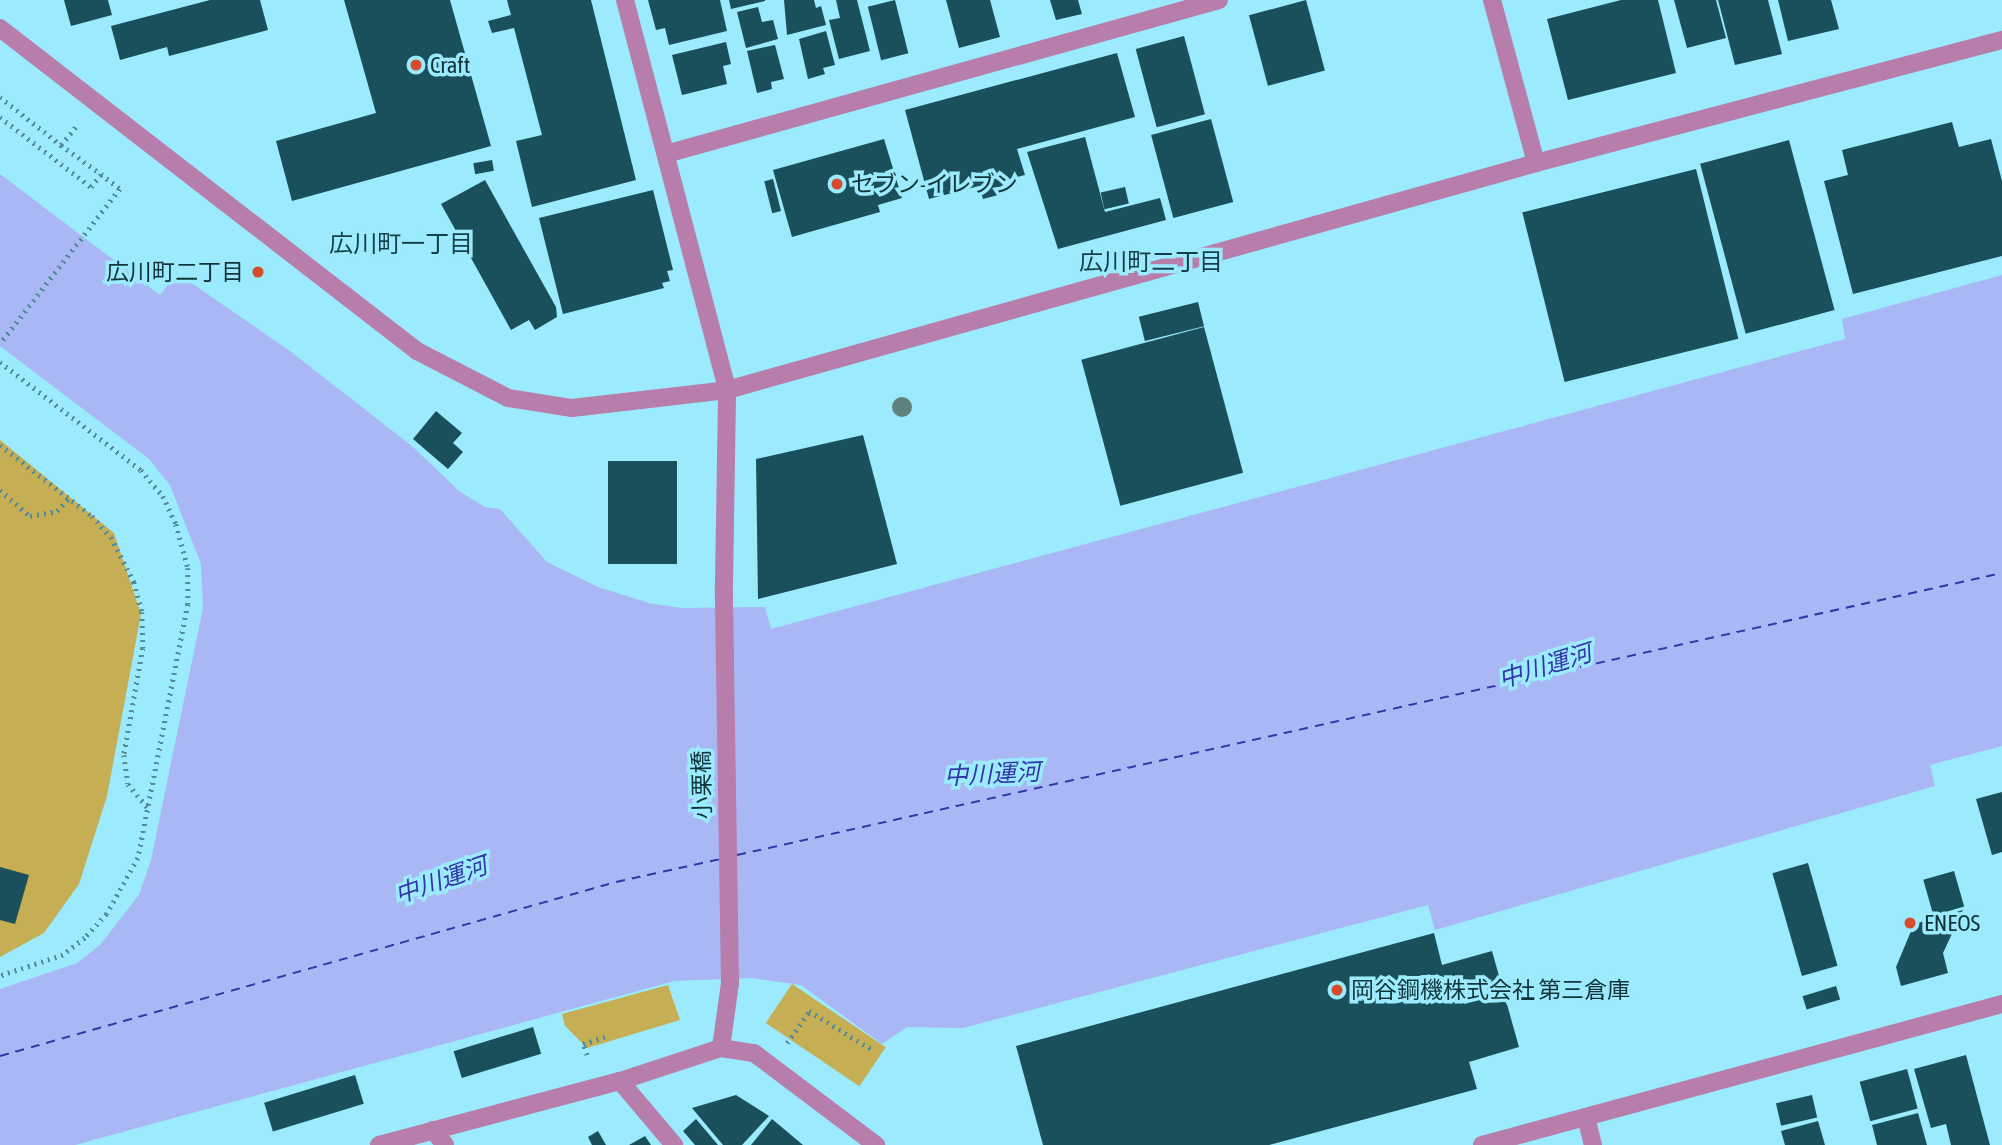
<!DOCTYPE html>
<meta charset="utf-8">
<style>
body{margin:0}
#map{position:relative;width:2002px;height:1145px;overflow:hidden;background:#9beafd;font-family:"Asap Condensed","Noto Sans JP",sans-serif}
div>[style]{position:absolute}
.green>*{inset:0;background:#c6ae55;transform-origin:0 0}
.water>*{inset:0;background:#a9b7f5}
.ferry>*{height:2px;margin-top:-1px;transform-origin:0;background:repeating-linear-gradient(90deg,#3335a8 0 9px,transparent 0 16px)}
.building>*{inset:0;background:#19505c;transform-origin:0 0}
.path>*{height:4.5px;margin-top:-2.25px;transform-origin:0;background:repeating-linear-gradient(90deg,#538b98 0 2px,transparent 0 7px)}
.service>*{height:18px;margin:-9px;padding:0 9px;transform-origin:9px;border-radius:9px;background:#b77dab}
.minor>*{height:18px;margin:-9px;padding:0 9px;transform-origin:9px;border-radius:9px;background:#b77dab}
.tertiary>*{height:18px;margin:-9px;padding:0 9px;transform-origin:9px;border-radius:9px;background:#b77dab}
.trees>*{width:20px;height:20px;margin:-10px;border-radius:50%;background:#60807d}
.dots>*{width:19px;height:19px;translate:-50% -50%;box-sizing:border-box;border:4px solid #9beafd;border-radius:50%}
span{translate:-50% -50%;white-space:nowrap;text-align:center;line-height:1.15;-webkit-text-stroke:7px #9beafd;paint-order:stroke}
.poi-label{font-size:23px;color:#11333a}
.left{translate:0 -50%;text-align:left}
.right{translate:-100% -50%;text-align:right}
.street-label{font-size:23px;color:#11333a}
.neighbourhood-label{font-size:24px;color:#143f48}
.water-label{font-size:24px;color:#3335a8;font-style:italic}
</style>
<div id="map">
<div class="green">
<div style="clip-path:polygon(0 440px,114px 533px,141px 614px,107px 796px,79px 884px,44px 933px,0 957px)"></div>
<div style="left:792px;top:984px;width:113px;height:47px;rotate:34deg"></div>
<div style="clip-path:polygon(668px 985px,680px 1020px,587px 1048px,565px 1026px,562px 1014px)"></div>
</div>
<div class="water">
<div style="clip-path:polygon(0 174px,160px 295px,177px 273px,290px 351px,413px 447px,459px 491px,485px 507px,500px 509px,547px 562px,598px 587px,649px 603px,681px 608px,765px 607px,771px 629px,1845px 339px,1842px 319px,2002px 275px,2002px 746px,1930px 765px,1935px 786px,1435px 930px,1428px 905px,963px 1028px,907px 1027px,882px 1044px,801px 985px,751px 978px,674px 981px,75px 1145px,0 1145px,0 989px,77px 963px,100px 945px,139px 895px,151px 860px,203px 608px,201px 564px,170px 485px,149px 459px,0 346px)"></div>
</div>
<div class="ferry">
<div style="left:737px;top:855px;width:1296px;rotate:-12.57deg"></div>
<div style="left:0;top:1056px;width:640px;rotate:-15.77deg"></div>
<div style="left:616px;top:882px;width:107px;rotate:-12.4deg"></div>
</div>
<div class="building">
<div style="clip-path:polygon(64px 0,108px 0,112px 15px,71px 26px)"></div>
<div style="clip-path:polygon(210px 0,260px 0,268px 30px,169px 56px,167px 47px,120px 60px,111px 26px)"></div>
<div style="clip-path:polygon(344px 0,450px 0,491px 146px,292px 201px,276px 141px,376px 113px)"></div>
<div style="clip-path:polygon(507px 0,591px 0,636px 180px,532px 207px,516px 141px,542px 135px,514px 28px,492px 33px,488px 21px,511px 15px)"></div>
<div style="clip-path:polygon(648px 0,720px 0,727px 31px,669px 45px,665px 28px,656px 30px)"></div>
<div style="clip-path:polygon(729px 0,765px 0,765px 1px,731px 9px)"></div>
<div style="clip-path:polygon(784px 0,814px 0,816px 8px,821px 6px,826px 25px,787px 35px)"></div>
<div style="clip-path:polygon(836px 0,857px 0,870px 51px,839px 59px,829px 20px,840px 18px)"></div>
<div style="left:895px;top:0;width:55px;height:28px;rotate:76deg"></div>
<div style="clip-path:polygon(946px 0,990px 0,1000px 37px,959px 48px)"></div>
<div style="clip-path:polygon(1050px 0,1078px 0,1082px 14px,1056px 20px)"></div>
<div style="left:1306px;top:0;width:73px;height:59px;rotate:75deg"></div>
<div style="clip-path:polygon(1621px 0,1658px 0,1676px 73px,1568px 100px,1547px 19px)"></div>
<div style="clip-path:polygon(1674px 0,1716px 0,1726px 38px,1687px 48px)"></div>
<div style="clip-path:polygon(1718px 0,1768px 0,1782px 54px,1735px 65px)"></div>
<div style="clip-path:polygon(1778px 0,1831px 0,1839px 29px,1788px 41px)"></div>
<div style="clip-path:polygon(758px 7px,762px 22px,773px 20px,778px 39px,746px 48px,737px 12px)"></div>
<div style="clip-path:polygon(826px 31px,835px 65px,823px 68px,825px 74px,808px 79px,799px 39px)"></div>
<div style="left:1184px;top:36px;width:81px;height:50px;rotate:75deg"></div>
<div style="clip-path:polygon(726px 42px,731px 64px,723px 66px,727px 84px,682px 95px,672px 55px)"></div>
<div style="clip-path:polygon(775px 45px,784px 79px,771px 82px,772px 89px,757px 93px,747px 51px)"></div>
<div style="clip-path:polygon(1117px 53px,1135px 117px,1017px 149px,1025px 175px,1002px 181px,1006px 193px,983px 199px,979px 186px,929px 199px,905px 110px)"></div>
<div style="left:1211px;top:119px;width:86px;height:62px;rotate:75deg"></div>
<div style="clip-path:polygon(1952px 122px,1959px 147px,1991px 139px,2002px 181px,2002px 256px,1853px 294px,1824px 181px,1848px 175px,1842px 150px)"></div>
<div style="clip-path:polygon(1085px 137px,1105px 212px,1160px 198px,1166px 220px,1058px 249px,1027px 152px)"></div>
<div style="clip-path:polygon(884px 139px,902px 198px,878px 205px,880px 212px,792px 237px,773px 170px)"></div>
<div style="left:1789px;top:140px;width:176px;height:92px;rotate:75deg"></div>
<div style="left:492px;top:160px;width:11px;height:19px;rotate:80deg"></div>
<div style="left:1696px;top:169px;width:175px;height:179px;rotate:76deg"></div>
<div style="left:773px;top:179px;width:33px;height:9px;rotate:76deg"></div>
<div style="clip-path:polygon(485px 180px,556px 307px,557px 317px,535px 330px,529px 320px,511px 330px,441px 204px)"></div>
<div style="left:1125px;top:187px;width:17px;height:25px;rotate:77deg"></div>
<div style="clip-path:polygon(653px 190px,673px 270px,667px 271px,670px 281px,662px 283px,664px 288px,563px 314px,539px 218px)"></div>
<div style="left:1198px;top:302px;width:25px;height:61px;rotate:76deg"></div>
<div style="left:1204px;top:327px;width:151px;height:127px;rotate:75deg"></div>
<div style="clip-path:polygon(436px 411px,462px 433px,453px 443px,463px 452px,448px 469px,413px 439px)"></div>
<div style="clip-path:polygon(863px 435px,897px 564px,758px 599px,756px 459px)"></div>
<div style="left:608px;top:461px;width:69px;height:103px"></div>
<div style="clip-path:polygon(2002px 792px,2002px 852px,1992px 855px,1976px 799px)"></div>
<div style="left:1808px;top:863px;width:107px;height:37px;rotate:74deg"></div>
<div style="clip-path:polygon(0 867px,29px 875px,15px 924px,0 920px)"></div>
<div style="left:1954px;top:871px;width:37px;height:32px;rotate:74deg"></div>
<div style="clip-path:polygon(1963px 910px,1943px 953px,1948px 973px,1901px 986px,1896px 967px,1914px 924px)"></div>
<div style="clip-path:polygon(1434px 933px,1442px 965px,1492px 951px,1519px 1047px,1469px 1062px,1477px 1089px,1269px 1145px,1043px 1145px,1016px 1046px)"></div>
<div style="left:1836px;top:986px;width:14px;height:35px;rotate:73deg"></div>
<div style="left:533px;top:1027px;width:28px;height:83px;rotate:73deg"></div>
<div style="clip-path:polygon(1966px 1055px,1990px 1145px,1951px 1145px,1946px 1124px,1931px 1128px,1914px 1069px)"></div>
<div style="left:1907px;top:1069px;width:41px;height:49px;rotate:75deg"></div>
<div style="left:355px;top:1075px;width:30px;height:95px;rotate:73deg"></div>
<div style="clip-path:polygon(736px 1095px,769px 1116px,742px 1145px,723px 1145px,692px 1108px)"></div>
<div style="left:1812px;top:1095px;width:23px;height:37px;rotate:77deg"></div>
<div style="clip-path:polygon(1918px 1113px,1927px 1145px,1877px 1145px,1872px 1125px)"></div>
<div style="clip-path:polygon(696px 1119px,718px 1145px,695px 1145px,683px 1131px)"></div>
<div style="clip-path:polygon(772px 1119px,803px 1145px,751px 1145px)"></div>
<div style="clip-path:polygon(1818px 1121px,1825px 1145px,1785px 1145px,1781px 1131px)"></div>
<div style="clip-path:polygon(598px 1131px,606px 1145px,592px 1145px,588px 1137px)"></div>
<div style="clip-path:polygon(645px 1136px,651px 1145px,629px 1145px)"></div>
</div>
<div class="path">
<div style="left:0;top:97px;width:78px;rotate:38.2deg"></div>
<div style="left:61px;top:145px;width:26px;rotate:-51deg"></div>
<div style="left:0;top:117px;width:115px;rotate:37.6deg"></div>
<div style="left:91px;top:187px;width:16px;rotate:-52deg"></div>
<div style="left:101px;top:174px;width:24px;rotate:38deg"></div>
<div style="left:120px;top:189px;width:196px;rotate:127.7deg"></div>
<div style="left:61px;top:145px;width:49px;rotate:35.9deg"></div>
<div style="left:0;top:362px;width:178px;rotate:37.5deg"></div>
<div style="left:141px;top:470px;width:34px;rotate:50deg"></div>
<div style="left:163px;top:496px;width:31px;rotate:65deg"></div>
<div style="left:176px;top:524px;width:46px;rotate:74.7deg"></div>
<div style="left:188px;top:568px;width:36px;rotate:90deg"></div>
<div style="left:188px;top:604px;width:259px;rotate:101.1deg"></div>
<div style="left:138px;top:858px;width:64px;rotate:119deg"></div>
<div style="left:107px;top:914px;width:33px;rotate:133deg"></div>
<div style="left:85px;top:938px;width:28px;rotate:142deg"></div>
<div style="left:63px;top:955px;width:66px;rotate:161.6deg"></div>
<div style="left:0;top:445px;width:116px;rotate:37.7deg"></div>
<div style="left:92px;top:516px;width:28px;rotate:48deg"></div>
<div style="left:111px;top:537px;width:51px;rotate:62.9deg"></div>
<div style="left:134px;top:582px;width:31px;rotate:75deg"></div>
<div style="left:142px;top:612px;width:36px;rotate:88deg"></div>
<div style="left:143px;top:648px;width:109px;rotate:100.1deg"></div>
<div style="left:124px;top:755px;width:29px;rotate:82deg"></div>
<div style="left:128px;top:784px;width:31px;rotate:50deg"></div>
<div style="left:0;top:490px;width:40px;rotate:41deg"></div>
<div style="left:30px;top:516px;width:27px;rotate:-10deg"></div>
<div style="left:57px;top:511px;width:18px;rotate:-47deg"></div>
<div style="left:787px;top:1043px;width:39px;rotate:-55deg"></div>
<div style="left:809px;top:1011px;width:73px;rotate:31.5deg"></div>
<div style="left:587px;top:1055px;width:12px;rotate:-110deg"></div>
<div style="left:583px;top:1044px;width:26px;rotate:-18deg"></div>
</div>
<div class="service">
<div style="left:433px;top:1130px;width:19px;rotate:51deg"></div>
</div>
<div class="minor">
<div style="left:625px;top:0;width:403px;rotate:75.3deg"></div>
<div style="left:1492px;top:0;width:169px;rotate:74.9deg"></div>
<div style="left:666px;top:154px;width:574px;rotate:-15.56deg"></div>
<div style="left:620px;top:1081px;width:84px;rotate:49.8deg"></div>
<div style="left:1586px;top:1117px;width:29px;rotate:76deg"></div>
</div>
<div class="tertiary">
<div style="left:0;top:28px;width:527px;rotate:37.76deg"></div>
<div style="left:417px;top:351px;width:102px;rotate:27.3deg"></div>
<div style="left:508px;top:398px;width:65px;rotate:8.9deg"></div>
<div style="left:572px;top:408px;width:156px;rotate:-6.6deg"></div>
<div style="left:727px;top:390px;width:840px;rotate:-15.67deg"></div>
<div style="left:1536px;top:163px;width:482px;rotate:-14.8deg"></div>
<div style="left:721px;top:1048px;width:66px;rotate:-82.1deg"></div>
<div style="left:730px;top:983px;width:398px;rotate:-90.9deg"></div>
<div style="left:724px;top:585px;width:195px;rotate:-89.1deg"></div>
<div style="left:379px;top:1145px;width:249px;rotate:-14.9deg"></div>
<div style="left:620px;top:1081px;width:106px;rotate:-18.1deg"></div>
<div style="left:721px;top:1048px;width:33px;rotate:9deg"></div>
<div style="left:754px;top:1053px;width:153px;rotate:37deg"></div>
<div style="left:1482px;top:1145px;width:539px;rotate:-15.17deg"></div>
</div>
<div class="trees">
<div style="left:902px;top:407px"></div>
</div>
<div class="dots">
<div style="left:416px;top:65px;background:#d54b2b"></div>
<div style="left:837px;top:184px;background:#d54b2b"></div>
<div style="left:258px;top:272px;background:#d54b2b"></div>
<div style="left:1910px;top:923px;background:#d54b2b"></div>
<div style="left:1337px;top:990px;background:#d54b2b"></div>
</div>
<div class="poi-label">
<span class="left" style="left:430px;top:65px">Craft</span>
<span class="left" style="left:851px;top:184px">セブン-イレブン</span>
<span class="right" style="left:244px;top:272px">広川町二丁目</span>
<span class="left" style="left:1924px;top:923px">ENEOS</span>
<span class="left" style="left:1351px;top:990px">岡谷鋼機株式会社 第三倉庫</span>
</div>
<div class="street-label">
<span style="left:702px;top:785px;rotate:-91deg">小栗橋</span>
</div>
<div class="neighbourhood-label">
<span style="left:401px;top:244px">広川町一丁目</span>
<span style="left:1151px;top:262px">広川町二丁目</span>
</div>
<div class="water-label">
<span style="left:1545px;top:666px;rotate:-17deg">中川運河</span>
<span style="left:992px;top:774px;rotate:-3deg">中川運河</span>
<span style="left:441px;top:880px;rotate:-19deg">中川運河</span>
</div>
</div>
